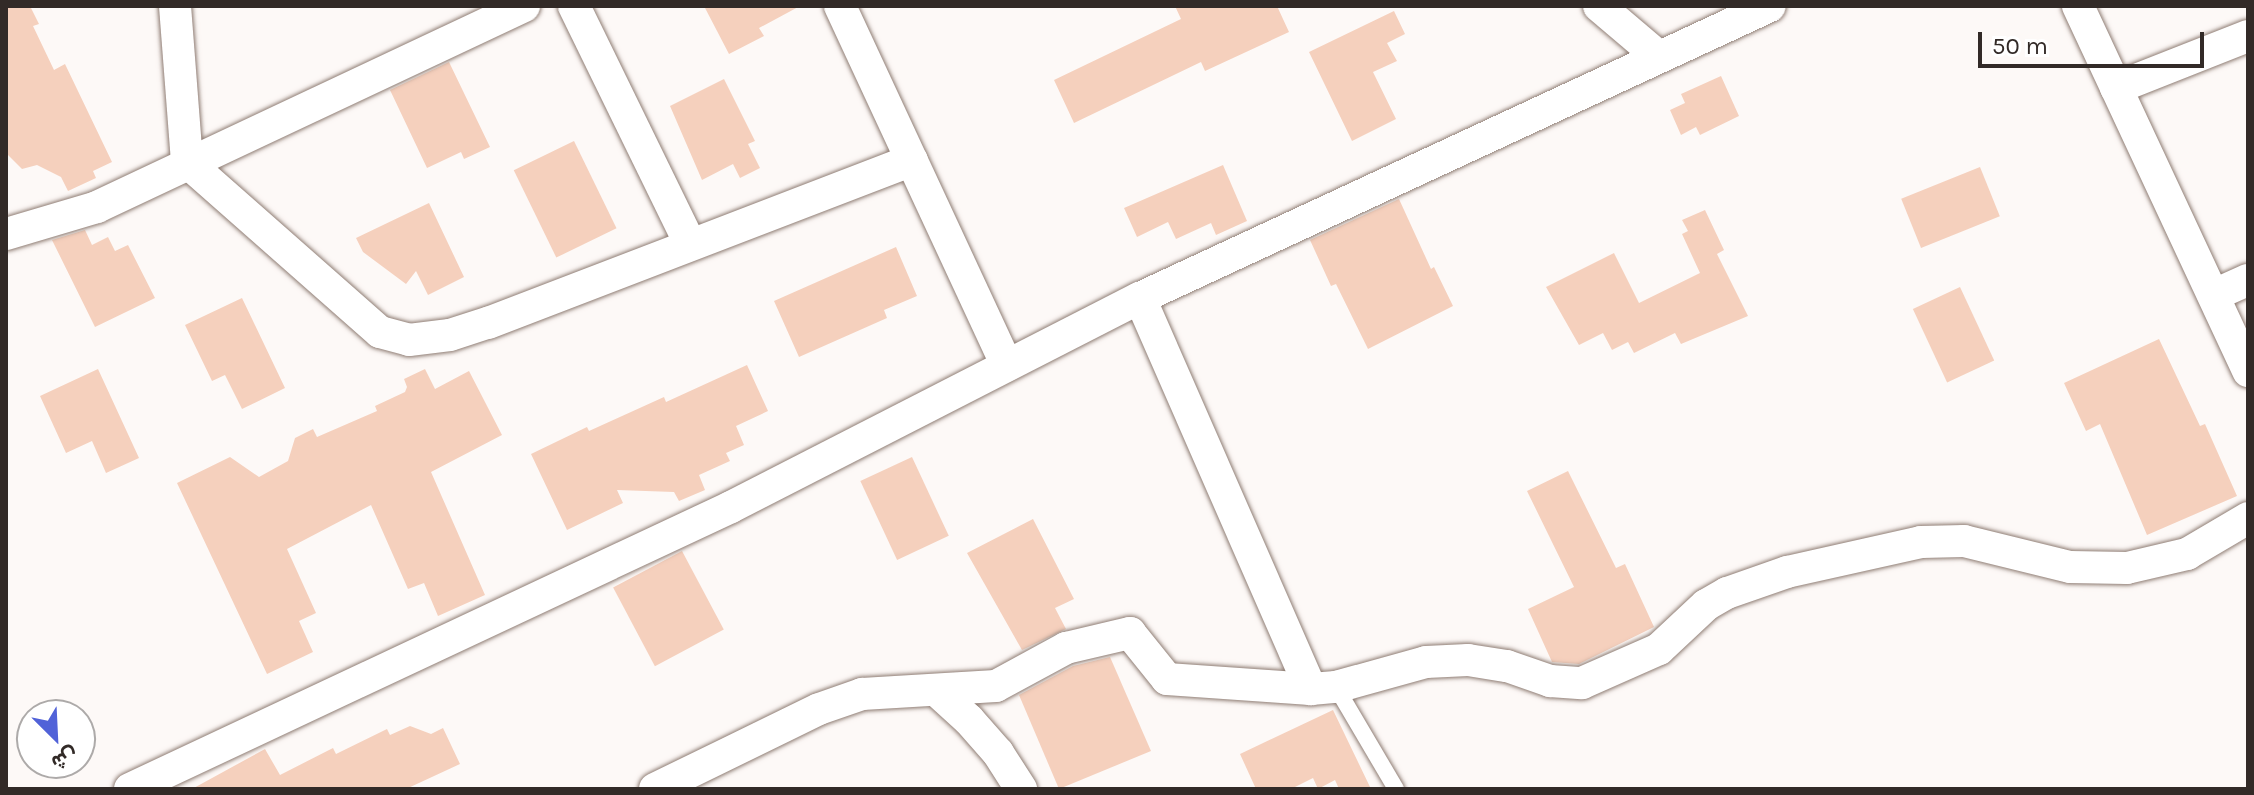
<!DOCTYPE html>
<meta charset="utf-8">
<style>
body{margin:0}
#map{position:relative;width:2254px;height:795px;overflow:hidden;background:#fdf9f7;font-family:Karla,Vazirmatn,sans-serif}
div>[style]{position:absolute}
.building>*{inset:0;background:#f5d0bd;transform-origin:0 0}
.roads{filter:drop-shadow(0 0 2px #8f7d74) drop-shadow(0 0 2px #8f7d74)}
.lane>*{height:16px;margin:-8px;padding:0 8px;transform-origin:8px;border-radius:8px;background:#fff}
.street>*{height:32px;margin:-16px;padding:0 16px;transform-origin:16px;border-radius:16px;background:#fff}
span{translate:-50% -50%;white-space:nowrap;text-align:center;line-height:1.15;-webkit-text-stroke:7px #fff;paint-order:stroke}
.frame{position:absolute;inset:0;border:8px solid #322a27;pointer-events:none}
.north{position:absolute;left:16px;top:699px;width:80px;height:80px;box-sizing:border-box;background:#fff;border:2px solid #adaaa9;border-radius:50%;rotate:156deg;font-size:22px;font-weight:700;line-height:32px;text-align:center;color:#322a27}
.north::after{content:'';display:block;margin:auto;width:28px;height:36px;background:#5162d8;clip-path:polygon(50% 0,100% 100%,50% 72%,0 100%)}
.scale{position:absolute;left:1978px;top:32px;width:226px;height:36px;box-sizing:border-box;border:4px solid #322a27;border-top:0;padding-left:10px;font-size:24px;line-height:28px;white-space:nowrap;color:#322a27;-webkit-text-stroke:6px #fff;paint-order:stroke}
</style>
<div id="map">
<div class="building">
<div style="clip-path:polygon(6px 6px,30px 6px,39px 24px,33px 26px,54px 70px,65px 64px,112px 162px,93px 171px,96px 178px,68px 191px,61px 177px,37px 165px,22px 169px,6px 153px)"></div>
<div style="clip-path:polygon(704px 6px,800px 6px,759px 28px,764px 36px,729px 54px)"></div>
<div style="clip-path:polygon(1175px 6px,1277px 6px,1289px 32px,1205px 71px,1201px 62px,1074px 123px,1054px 80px,1181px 19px)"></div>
<div style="clip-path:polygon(1394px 11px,1405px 34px,1387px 43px,1397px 61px,1373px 72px,1396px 119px,1352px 141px,1309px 52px)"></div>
<div style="clip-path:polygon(449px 62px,490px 147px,464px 159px,461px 152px,427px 168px,390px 90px)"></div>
<div style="clip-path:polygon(1721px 76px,1739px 116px,1700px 135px,1696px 127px,1681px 135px,1670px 110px,1685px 103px,1681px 94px)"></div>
<div style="clip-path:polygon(724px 79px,755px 141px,748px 144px,760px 168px,740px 178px,733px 164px,702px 180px,670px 106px)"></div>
<div style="left:574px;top:141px;width:97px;height:67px;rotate:64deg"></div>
<div style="clip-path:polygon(1223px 165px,1247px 221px,1216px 235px,1211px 223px,1176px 239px,1168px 222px,1137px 237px,1124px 208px)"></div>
<div style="left:1980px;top:167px;width:53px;height:85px;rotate:68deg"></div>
<div style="clip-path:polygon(1399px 199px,1431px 269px,1434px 267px,1453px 306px,1368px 349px,1336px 284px,1331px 286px,1310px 240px)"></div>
<div style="clip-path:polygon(429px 203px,464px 277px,428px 295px,416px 271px,406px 284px,363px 252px,356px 238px)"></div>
<div style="clip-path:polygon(1705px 210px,1724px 250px,1717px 254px,1748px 316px,1681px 344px,1675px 333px,1634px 353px,1628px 342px,1612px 350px,1603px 333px,1579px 345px,1546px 287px,1614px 253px,1639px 303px,1700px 273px,1682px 234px,1688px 231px,1682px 220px)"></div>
<div style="clip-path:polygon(85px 230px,92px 245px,108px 237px,115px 251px,128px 245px,155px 298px,95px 327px,52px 240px)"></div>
<div style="clip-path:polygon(896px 247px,917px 296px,884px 310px,887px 318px,799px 357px,774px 301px)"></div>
<div style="left:1960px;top:287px;width:81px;height:52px;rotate:65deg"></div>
<div style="clip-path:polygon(242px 298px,285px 388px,242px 409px,225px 375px,212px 381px,185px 325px)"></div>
<div style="clip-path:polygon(2159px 339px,2200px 426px,2205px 424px,2237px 496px,2147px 535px,2100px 424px,2086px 431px,2064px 383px)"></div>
<div style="clip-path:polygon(747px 365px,768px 411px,736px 426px,744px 445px,726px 453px,730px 461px,699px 475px,705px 490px,679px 501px,674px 492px,617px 490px,623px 503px,567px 530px,531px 454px,587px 427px,589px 431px,664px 397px,666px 402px)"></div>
<div style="clip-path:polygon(98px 369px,139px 458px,106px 473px,92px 441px,66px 453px,40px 396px)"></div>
<div style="clip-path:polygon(425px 369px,435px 389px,469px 371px,502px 435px,431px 472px,485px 595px,438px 616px,424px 583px,408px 589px,371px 505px,287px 549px,316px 613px,299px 621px,313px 652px,267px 674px,177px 483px,230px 457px,259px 477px,288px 461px,295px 438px,313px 429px,317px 437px,377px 411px,375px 406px,405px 392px,407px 387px,404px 379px)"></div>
<div style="left:912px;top:457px;width:87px;height:57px;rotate:65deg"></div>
<div style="clip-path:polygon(1568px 471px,1616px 568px,1625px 564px,1654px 627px,1579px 664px,1552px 662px,1528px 609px,1574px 587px,1527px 491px)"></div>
<div style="clip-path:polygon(1033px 519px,1074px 599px,1055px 608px,1066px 629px,1022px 650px,967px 553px)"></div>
<div style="left:682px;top:551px;width:89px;height:78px;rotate:62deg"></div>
<div style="clip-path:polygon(1110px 657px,1151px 751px,1059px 789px,1019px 695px,1073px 666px)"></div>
<div style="clip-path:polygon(1333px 710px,1371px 789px,1339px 789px,1335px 780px,1318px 789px,1313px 778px,1291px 789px,1256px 789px,1240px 754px)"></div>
<div style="clip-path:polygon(410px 726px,431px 734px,443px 728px,460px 764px,406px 789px,192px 789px,265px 749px,280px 775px,333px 748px,336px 754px,387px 729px,390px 735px)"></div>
</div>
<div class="roads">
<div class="lane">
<div style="left:1336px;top:687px;width:118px;rotate:59.5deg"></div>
</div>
<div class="street">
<div style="left:175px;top:6px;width:156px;rotate:85.6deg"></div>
<div style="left:187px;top:162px;width:257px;rotate:41.4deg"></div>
<div style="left:380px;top:332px;width:30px;rotate:15deg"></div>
<div style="left:409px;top:340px;width:41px;rotate:-7deg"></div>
<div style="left:450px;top:335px;width:40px;rotate:-18deg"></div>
<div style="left:488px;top:323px;width:454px;rotate:-21deg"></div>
<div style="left:574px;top:6px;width:265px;rotate:64deg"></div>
<div style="left:840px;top:6px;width:396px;rotate:65.1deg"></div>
<div style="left:1599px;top:6px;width:77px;rotate:40.3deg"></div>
<div style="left:2078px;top:6px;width:403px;rotate:65deg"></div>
<div style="left:2116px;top:88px;width:142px;rotate:-21.5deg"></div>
<div style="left:6px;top:234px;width:95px;rotate:-16.5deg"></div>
<div style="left:97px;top:207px;width:472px;rotate:-25.2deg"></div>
<div style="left:2214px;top:295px;width:37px;rotate:-24deg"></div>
<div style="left:1140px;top:298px;width:427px;rotate:66.4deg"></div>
<div style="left:937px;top:691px;width:43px;rotate:42.2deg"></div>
<div style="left:969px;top:720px;width:44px;rotate:48.7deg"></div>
<div style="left:998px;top:753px;width:43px;rotate:57.4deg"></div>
<div style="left:130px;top:789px;width:664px;rotate:-25.14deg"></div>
<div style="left:731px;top:507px;width:459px;rotate:-27.1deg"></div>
<div style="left:1140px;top:298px;width:694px;rotate:-24.87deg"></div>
<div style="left:655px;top:789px;width:182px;rotate:-26deg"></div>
<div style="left:819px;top:709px;width:46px;rotate:-19.2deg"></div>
<div style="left:862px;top:694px;width:134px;rotate:-3.4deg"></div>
<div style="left:996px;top:686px;width:80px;rotate:-28.5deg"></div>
<div style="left:1066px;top:648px;width:66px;rotate:-13.2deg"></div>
<div style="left:1130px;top:633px;width:59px;rotate:51.2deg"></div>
<div style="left:1167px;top:679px;width:144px;rotate:4deg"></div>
<div style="left:1311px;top:689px;width:25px;rotate:-5deg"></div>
<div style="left:1336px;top:687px;width:93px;rotate:-15.5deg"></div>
<div style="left:1426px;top:662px;width:42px;rotate:-2.7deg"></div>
<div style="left:1468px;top:660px;width:39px;rotate:9deg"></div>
<div style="left:1507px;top:666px;width:46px;rotate:19.2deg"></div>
<div style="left:1550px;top:681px;width:32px;rotate:4deg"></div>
<div style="left:1582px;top:683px;width:84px;rotate:-23.8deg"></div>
<div style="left:1659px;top:649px;width:64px;rotate:-43.1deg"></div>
<div style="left:1706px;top:605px;width:24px;rotate:-30deg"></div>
<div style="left:1727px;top:593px;width:64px;rotate:-19.3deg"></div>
<div style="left:1787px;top:572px;width:137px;rotate:-12.6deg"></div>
<div style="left:1921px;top:542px;width:43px;rotate:-1.3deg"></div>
<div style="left:1964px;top:541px;width:109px;rotate:13.8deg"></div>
<div style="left:2070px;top:567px;width:57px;rotate:1deg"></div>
<div style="left:2127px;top:568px;width:62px;rotate:-13.1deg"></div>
<div style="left:2187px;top:554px;width:71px;rotate:-30.5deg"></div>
</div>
</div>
<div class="frame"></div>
<div class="north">ش</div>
<div class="scale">50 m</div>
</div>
